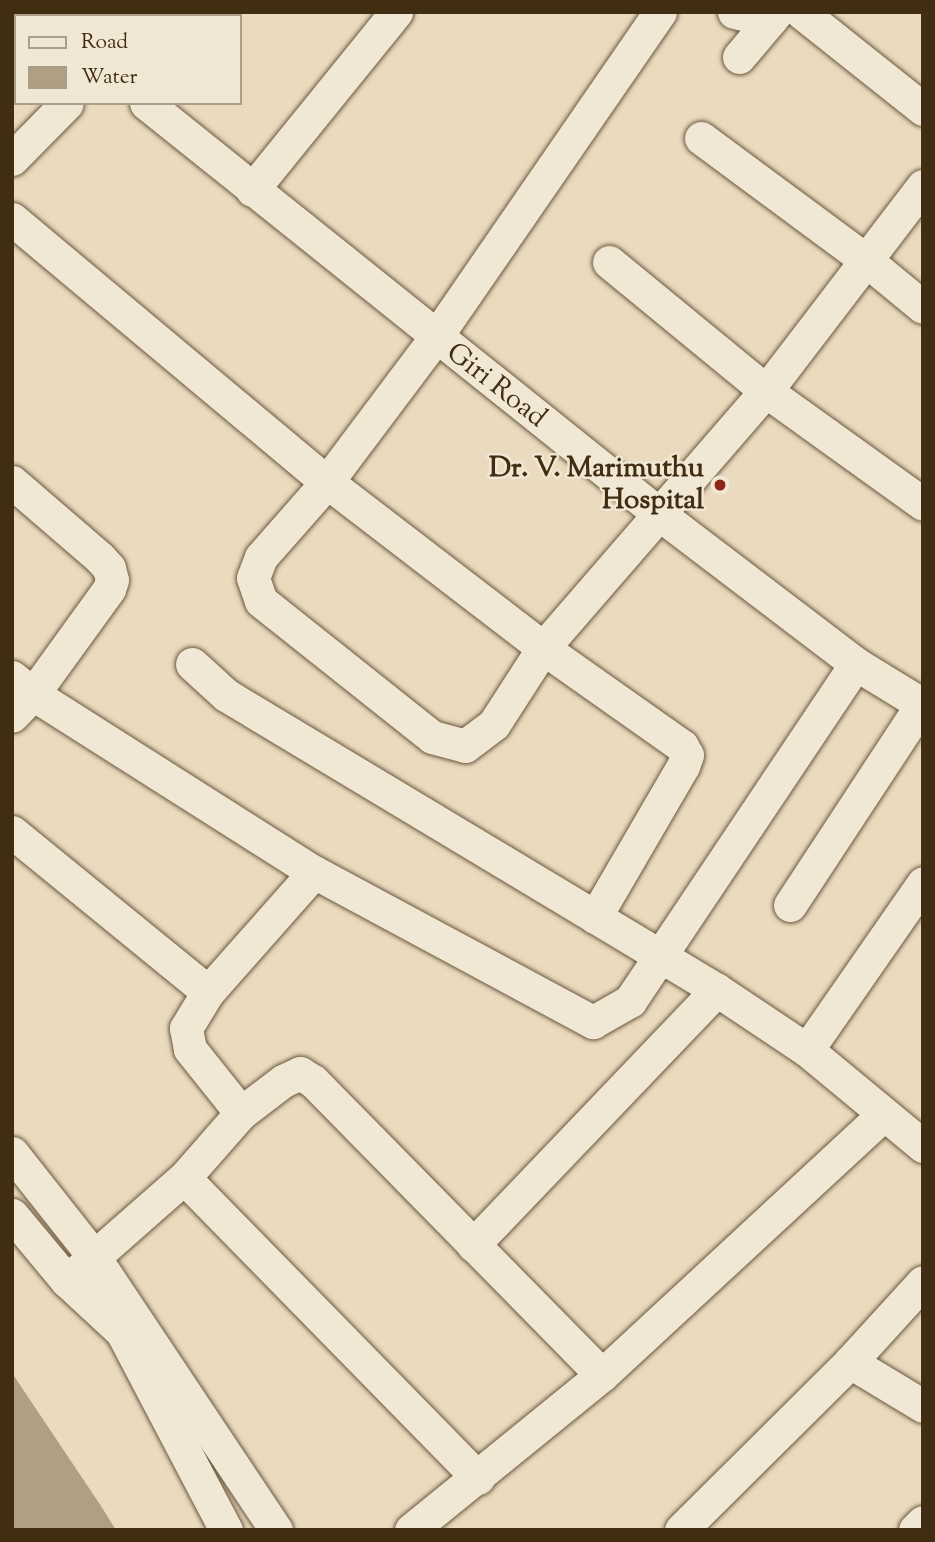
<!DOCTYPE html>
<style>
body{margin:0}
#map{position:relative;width:935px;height:1542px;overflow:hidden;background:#eadabe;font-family:"Sorts Mill Goudy",serif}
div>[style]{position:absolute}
.water>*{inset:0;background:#b19f84}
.roads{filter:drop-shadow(0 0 2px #6b583d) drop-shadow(0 0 2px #6b583d)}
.minor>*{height:33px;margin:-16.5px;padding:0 16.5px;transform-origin:16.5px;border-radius:16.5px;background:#f1e7d5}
.dots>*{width:19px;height:19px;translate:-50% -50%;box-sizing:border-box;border:4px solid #f1e7d5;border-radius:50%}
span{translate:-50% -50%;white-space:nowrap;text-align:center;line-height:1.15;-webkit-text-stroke:5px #f1e7d5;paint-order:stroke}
.street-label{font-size:28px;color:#412d12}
.poi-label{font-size:28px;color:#412d12;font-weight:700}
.right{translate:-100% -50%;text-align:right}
.frame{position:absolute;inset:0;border:14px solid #412d12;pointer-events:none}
.legend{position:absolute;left:14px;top:14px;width:228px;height:91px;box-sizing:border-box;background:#f1e7d5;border:2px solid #ab9d87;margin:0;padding:9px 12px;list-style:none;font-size:21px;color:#412d12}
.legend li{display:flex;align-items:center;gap:14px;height:35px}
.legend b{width:35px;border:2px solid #ab9d87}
</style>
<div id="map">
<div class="water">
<div style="clip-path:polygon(12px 1373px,101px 1506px,116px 1530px,12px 1530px)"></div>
</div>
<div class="roads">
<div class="minor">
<div style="left:660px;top:12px;width:396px;rotate:124.6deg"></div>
<div style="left:435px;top:338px;width:180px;rotate:126.9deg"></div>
<div style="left:327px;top:482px;width:100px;rotate:131.3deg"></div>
<div style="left:261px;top:557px;width:22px;rotate:111deg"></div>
<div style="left:253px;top:578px;width:24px;rotate:71deg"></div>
<div style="left:261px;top:601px;width:218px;rotate:38.5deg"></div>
<div style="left:432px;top:737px;width:34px;rotate:15deg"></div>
<div style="left:465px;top:746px;width:36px;rotate:-37deg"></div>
<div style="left:494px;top:724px;width:90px;rotate:-57.2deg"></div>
<div style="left:543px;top:648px;width:340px;rotate:-49.1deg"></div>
<div style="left:766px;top:391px;width:258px;rotate:-52.6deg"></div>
<div style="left:734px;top:12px;width:37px;rotate:13deg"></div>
<div style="left:801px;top:12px;width:156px;rotate:38.5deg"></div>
<div style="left:34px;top:16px;width:6px;rotate:-45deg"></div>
<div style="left:150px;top:16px;width:5px;rotate:-53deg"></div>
<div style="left:739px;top:57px;width:59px;rotate:-49.8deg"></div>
<div style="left:146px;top:103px;width:656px;rotate:38.69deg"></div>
<div style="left:658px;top:513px;width:249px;rotate:37.3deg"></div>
<div style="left:856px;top:664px;width:79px;rotate:31.5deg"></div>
<div style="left:701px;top:138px;width:207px;rotate:36.5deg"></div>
<div style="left:867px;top:261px;width:72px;rotate:39.4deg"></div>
<div style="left:12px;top:159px;width:78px;rotate:-45.5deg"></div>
<div style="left:252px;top:190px;width:229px;rotate:-51deg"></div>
<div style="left:12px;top:219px;width:410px;rotate:39.9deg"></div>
<div style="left:327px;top:482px;width:272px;rotate:37.5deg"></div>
<div style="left:543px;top:648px;width:170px;rotate:35.2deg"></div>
<div style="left:682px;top:746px;width:10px;rotate:61deg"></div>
<div style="left:687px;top:755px;width:12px;rotate:110deg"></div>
<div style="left:683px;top:766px;width:175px;rotate:120.2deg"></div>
<div style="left:609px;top:262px;width:203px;rotate:39.4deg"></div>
<div style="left:766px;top:391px;width:193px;rotate:35.7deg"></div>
<div style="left:12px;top:482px;width:116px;rotate:40.8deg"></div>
<div style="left:100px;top:558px;width:13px;rotate:48deg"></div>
<div style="left:109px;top:568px;width:12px;rotate:76deg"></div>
<div style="left:112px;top:580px;width:9px;rotate:108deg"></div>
<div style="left:109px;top:589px;width:130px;rotate:125.9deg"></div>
<div style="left:33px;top:694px;width:30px;rotate:134deg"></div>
<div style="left:192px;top:664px;width:46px;rotate:42.4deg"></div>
<div style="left:226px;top:695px;width:573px;rotate:31deg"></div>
<div style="left:717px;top:990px;width:108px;rotate:33.7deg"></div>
<div style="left:807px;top:1050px;width:151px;rotate:39.6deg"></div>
<div style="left:12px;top:677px;width:27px;rotate:39deg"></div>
<div style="left:33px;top:694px;width:333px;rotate:32.4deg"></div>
<div style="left:314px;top:872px;width:317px;rotate:28.3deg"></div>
<div style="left:593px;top:1022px;width:43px;rotate:-29.6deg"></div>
<div style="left:630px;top:1001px;width:406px;rotate:-56.2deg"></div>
<div style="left:12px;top:832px;width:253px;rotate:39.2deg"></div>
<div style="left:790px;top:905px;width:240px;rotate:-56.7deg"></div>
<div style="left:807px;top:1050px;width:203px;rotate:-55.2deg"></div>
<div style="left:241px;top:1113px;width:82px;rotate:-128.6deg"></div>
<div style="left:190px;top:1049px;width:21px;rotate:-101deg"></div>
<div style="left:186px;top:1028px;width:42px;rotate:-58.6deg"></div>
<div style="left:208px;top:992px;width:160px;rotate:-48.5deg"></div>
<div style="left:12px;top:1153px;width:132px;rotate:51.7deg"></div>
<div style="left:94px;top:1257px;width:328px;rotate:56.3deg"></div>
<div style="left:12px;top:1215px;width:86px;rotate:50.2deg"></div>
<div style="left:67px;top:1281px;width:75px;rotate:42.8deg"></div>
<div style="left:122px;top:1332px;width:224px;rotate:62.3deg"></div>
<div style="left:473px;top:1245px;width:353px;rotate:-46.3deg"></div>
<div style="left:78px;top:1271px;width:141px;rotate:-41.3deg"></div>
<div style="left:850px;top:1362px;width:85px;rotate:31.1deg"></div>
<div style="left:478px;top:1478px;width:420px;rotate:-134.4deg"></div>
<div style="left:184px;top:1178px;width:86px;rotate:-48.8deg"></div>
<div style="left:241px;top:1113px;width:53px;rotate:-37.3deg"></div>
<div style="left:283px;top:1081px;width:19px;rotate:-25deg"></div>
<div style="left:300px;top:1073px;width:15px;rotate:32deg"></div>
<div style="left:313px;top:1081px;width:412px;rotate:45.5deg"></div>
<div style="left:411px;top:1530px;width:246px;rotate:-39.1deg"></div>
<div style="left:602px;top:1375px;width:383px;rotate:-42.8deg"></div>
<div style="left:681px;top:1530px;width:238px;rotate:-44.8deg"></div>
<div style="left:850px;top:1362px;width:108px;rotate:-47.6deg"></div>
<div style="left:915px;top:1530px;width:11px;rotate:-45deg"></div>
</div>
</div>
<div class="dots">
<div style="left:720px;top:485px;background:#8f2418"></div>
</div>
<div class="street-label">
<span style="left:496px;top:386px;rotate:38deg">Giri Road</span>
</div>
<div class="poi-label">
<span class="right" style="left:704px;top:485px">Dr. V. Marimuthu<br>Hospital</span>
</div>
<div class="frame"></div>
<ul class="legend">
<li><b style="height:9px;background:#f1e7d5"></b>Road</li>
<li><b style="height:19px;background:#b19f84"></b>Water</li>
</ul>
</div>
